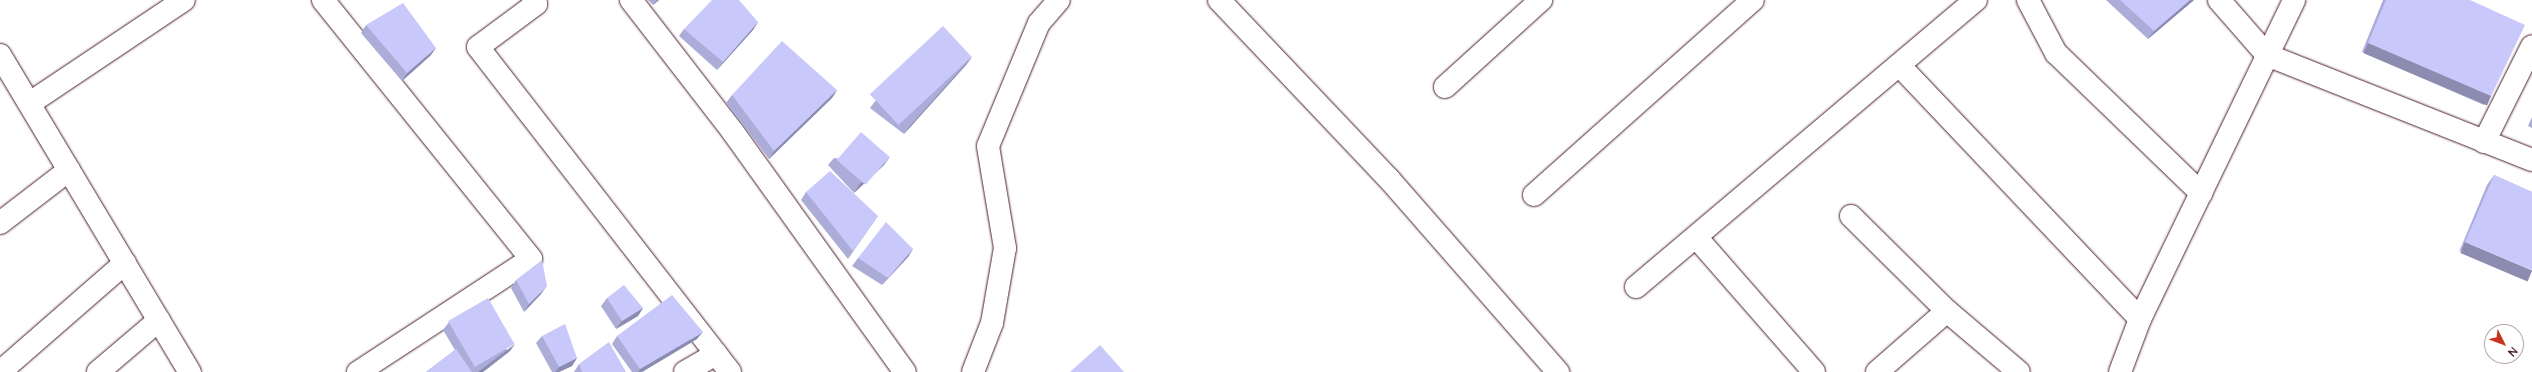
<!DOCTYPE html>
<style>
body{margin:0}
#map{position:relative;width:2532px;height:372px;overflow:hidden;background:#fff;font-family:"Architects Daughter",sans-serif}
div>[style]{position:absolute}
.roads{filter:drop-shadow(0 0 1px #4a1f2b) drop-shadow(0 0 1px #4a1f2b)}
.minor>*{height:22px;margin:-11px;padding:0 11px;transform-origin:11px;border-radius:11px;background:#fff}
.wall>*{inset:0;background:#acacd8}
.shaded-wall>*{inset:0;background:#8c8cb0;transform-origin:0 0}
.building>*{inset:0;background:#c8c8fb;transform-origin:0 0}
span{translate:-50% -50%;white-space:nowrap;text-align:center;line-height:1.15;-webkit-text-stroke:3px #fff;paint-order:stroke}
.north{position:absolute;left:2484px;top:324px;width:40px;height:40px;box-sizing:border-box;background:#fff;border:1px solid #b7a5aa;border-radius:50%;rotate:132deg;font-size:11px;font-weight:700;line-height:16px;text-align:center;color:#4a1f2b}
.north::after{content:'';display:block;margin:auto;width:14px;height:18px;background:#c8321e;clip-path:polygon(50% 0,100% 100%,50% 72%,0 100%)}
</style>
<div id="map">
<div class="roads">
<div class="minor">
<div style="left:323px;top:0;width:332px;rotate:51.2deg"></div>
<div style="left:531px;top:259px;width:207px;rotate:146.8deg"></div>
<div style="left:533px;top:0;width:5px;rotate:53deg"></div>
<div style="left:536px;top:4px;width:72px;rotate:143.4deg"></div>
<div style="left:478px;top:47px;width:411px;rotate:52.2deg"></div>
<div style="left:631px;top:0;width:167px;rotate:52.3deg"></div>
<div style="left:733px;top:132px;width:295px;rotate:54.4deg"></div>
<div style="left:1219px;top:0;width:247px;rotate:46.5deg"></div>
<div style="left:1389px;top:179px;width:257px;rotate:48.8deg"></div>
<div style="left:2028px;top:0;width:60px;rotate:62.2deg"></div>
<div style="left:2056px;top:53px;width:202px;rotate:44deg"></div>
<div style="left:2219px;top:0;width:73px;rotate:48.9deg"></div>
<div style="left:2267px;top:55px;width:285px;rotate:21.6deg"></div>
<div style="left:0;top:55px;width:370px;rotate:59.1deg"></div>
<div style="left:1899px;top:65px;width:350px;rotate:46.5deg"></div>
<div style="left:1445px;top:87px;width:130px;rotate:-42.2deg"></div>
<div style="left:30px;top:103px;width:185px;rotate:-33.8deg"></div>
<div style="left:2484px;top:142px;width:107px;rotate:-63.4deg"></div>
<div style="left:1534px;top:195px;width:293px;rotate:-41.7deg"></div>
<div style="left:1851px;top:216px;width:135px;rotate:44.7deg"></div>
<div style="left:1947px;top:311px;width:94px;rotate:40.3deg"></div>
<div style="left:0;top:223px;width:87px;rotate:-37.5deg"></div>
<div style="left:1696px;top:237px;width:179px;rotate:48.8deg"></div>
<div style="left:1636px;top:287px;width:445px;rotate:-40.2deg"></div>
<div style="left:0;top:372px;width:166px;rotate:-41.1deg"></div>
<div style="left:98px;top:372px;width:80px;rotate:-40.4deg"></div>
<div style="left:685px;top:372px;width:36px;rotate:-30deg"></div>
<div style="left:973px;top:372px;width:53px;rotate:-68.8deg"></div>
<div style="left:992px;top:323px;width:76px;rotate:-80.2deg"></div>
<div style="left:1005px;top:248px;width:103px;rotate:-99.5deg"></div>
<div style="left:988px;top:146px;width:133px;rotate:-67.5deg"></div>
<div style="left:1039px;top:23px;width:30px;rotate:-49deg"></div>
<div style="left:1877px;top:372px;width:93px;rotate:-41.1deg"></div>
<div style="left:2120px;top:372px;width:57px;rotate:-69.3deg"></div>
<div style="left:2140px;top:319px;width:354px;rotate:-64.2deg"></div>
</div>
</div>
<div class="wall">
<div style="clip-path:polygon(648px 0,659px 0,653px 5px)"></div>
<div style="clip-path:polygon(2106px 0,2194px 0,2148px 39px)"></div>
<div style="clip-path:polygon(2383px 0,2470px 0,2491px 96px,2484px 105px,2362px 52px)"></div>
<div style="clip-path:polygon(758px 22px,753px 30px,717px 70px,679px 36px,684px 29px)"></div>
<div style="clip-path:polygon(366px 25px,436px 48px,430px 56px,402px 81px,361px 33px)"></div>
<div style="clip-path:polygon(972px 57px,966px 65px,904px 134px,870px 108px,876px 100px)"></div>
<div style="clip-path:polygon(837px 90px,832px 98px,769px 159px,726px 103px,732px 95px)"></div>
<div style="clip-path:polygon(2532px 117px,2532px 128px,2528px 126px)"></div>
<div style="clip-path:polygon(834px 158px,884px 165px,854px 193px,828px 165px)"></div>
<div style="clip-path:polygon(2494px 175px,2532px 192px,2459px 252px,2487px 185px)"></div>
<div style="clip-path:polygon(806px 192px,878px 216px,848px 259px,801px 200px)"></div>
<div style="clip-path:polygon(913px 249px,908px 257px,882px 285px,852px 266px,858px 258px)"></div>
<div style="clip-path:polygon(516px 280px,541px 294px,524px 312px,511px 288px)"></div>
<div style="clip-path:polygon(607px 298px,643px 308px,638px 316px,616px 329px,601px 306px)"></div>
<div style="clip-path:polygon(449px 322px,510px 351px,483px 372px,426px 372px,455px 350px,443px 330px)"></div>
<div style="clip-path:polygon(542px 336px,577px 358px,572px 366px,559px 372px,552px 372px,536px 343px)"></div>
<div style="clip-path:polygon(617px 336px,697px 339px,642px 372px,632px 372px,612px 344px)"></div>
<div style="clip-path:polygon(579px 364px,626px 372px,574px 372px)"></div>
</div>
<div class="shaded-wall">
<div style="clip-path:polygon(657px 0,659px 0,653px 5px)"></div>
<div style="clip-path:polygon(2190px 0,2194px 0,2148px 39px,2154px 31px)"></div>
<div style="clip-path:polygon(758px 22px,753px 30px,717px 70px,723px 62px)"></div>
<div style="left:2368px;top:43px;width:134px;height:11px;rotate:23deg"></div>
<div style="clip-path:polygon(436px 48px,430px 56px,402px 81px,407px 73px)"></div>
<div style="clip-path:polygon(972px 57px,966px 65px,904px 134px,909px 127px)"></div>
<div style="clip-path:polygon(837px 90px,832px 98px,769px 159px,774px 151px)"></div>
<div style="clip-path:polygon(890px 157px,884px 165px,854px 193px,859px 185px)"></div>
<div style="left:2465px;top:242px;width:73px;height:12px;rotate:23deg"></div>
<div style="clip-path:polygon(913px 249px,908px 257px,882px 285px,888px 278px)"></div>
<div style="clip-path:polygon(547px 286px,541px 294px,524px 312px,529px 304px)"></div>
<div style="clip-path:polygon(643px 308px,638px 316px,616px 329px,622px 321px)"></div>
<div style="clip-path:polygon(703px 332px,697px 339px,642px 372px,638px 372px,640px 369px)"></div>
<div style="clip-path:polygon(515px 344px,510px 351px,483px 372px,478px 372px)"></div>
<div style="clip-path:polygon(577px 358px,572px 366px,559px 372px,555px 372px,559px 367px)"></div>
</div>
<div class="building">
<div style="clip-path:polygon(712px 0,739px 0,758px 22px,723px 62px,684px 29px)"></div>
<div style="clip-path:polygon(2120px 0,2190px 0,2154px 31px)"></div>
<div style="clip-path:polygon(2386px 0,2470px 0,2525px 25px,2491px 96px,2368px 43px)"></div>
<div style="clip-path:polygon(403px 3px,436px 48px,407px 73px,366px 25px)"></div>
<div style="left:943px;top:26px;width:42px;height:100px;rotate:47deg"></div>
<div style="clip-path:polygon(782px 41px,837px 90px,774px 151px,732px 95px)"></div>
<div style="left:861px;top:132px;width:38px;height:37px;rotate:41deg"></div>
<div style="clip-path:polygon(830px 171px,878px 216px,853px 251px,806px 192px)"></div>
<div style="clip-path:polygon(2494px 175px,2532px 192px,2532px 270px,2465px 242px)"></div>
<div style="clip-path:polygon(886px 222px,913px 249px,888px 278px,858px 258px)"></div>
<div style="clip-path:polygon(542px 260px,547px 286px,529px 304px,516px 280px)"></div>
<div style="clip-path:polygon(624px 285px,643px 308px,622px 321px,607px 298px)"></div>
<div style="clip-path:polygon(672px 295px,703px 332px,640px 369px,617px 336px)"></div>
<div style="left:488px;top:298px;width:53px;height:46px;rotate:60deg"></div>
<div style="clip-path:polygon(565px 324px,577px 358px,559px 367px,542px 336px)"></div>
<div style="clip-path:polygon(609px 342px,626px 372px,582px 372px,579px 364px)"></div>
<div style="clip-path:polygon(1100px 345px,1124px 372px,1070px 372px)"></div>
<div style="clip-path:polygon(456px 349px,472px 372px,426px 372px)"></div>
</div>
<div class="north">N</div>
</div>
